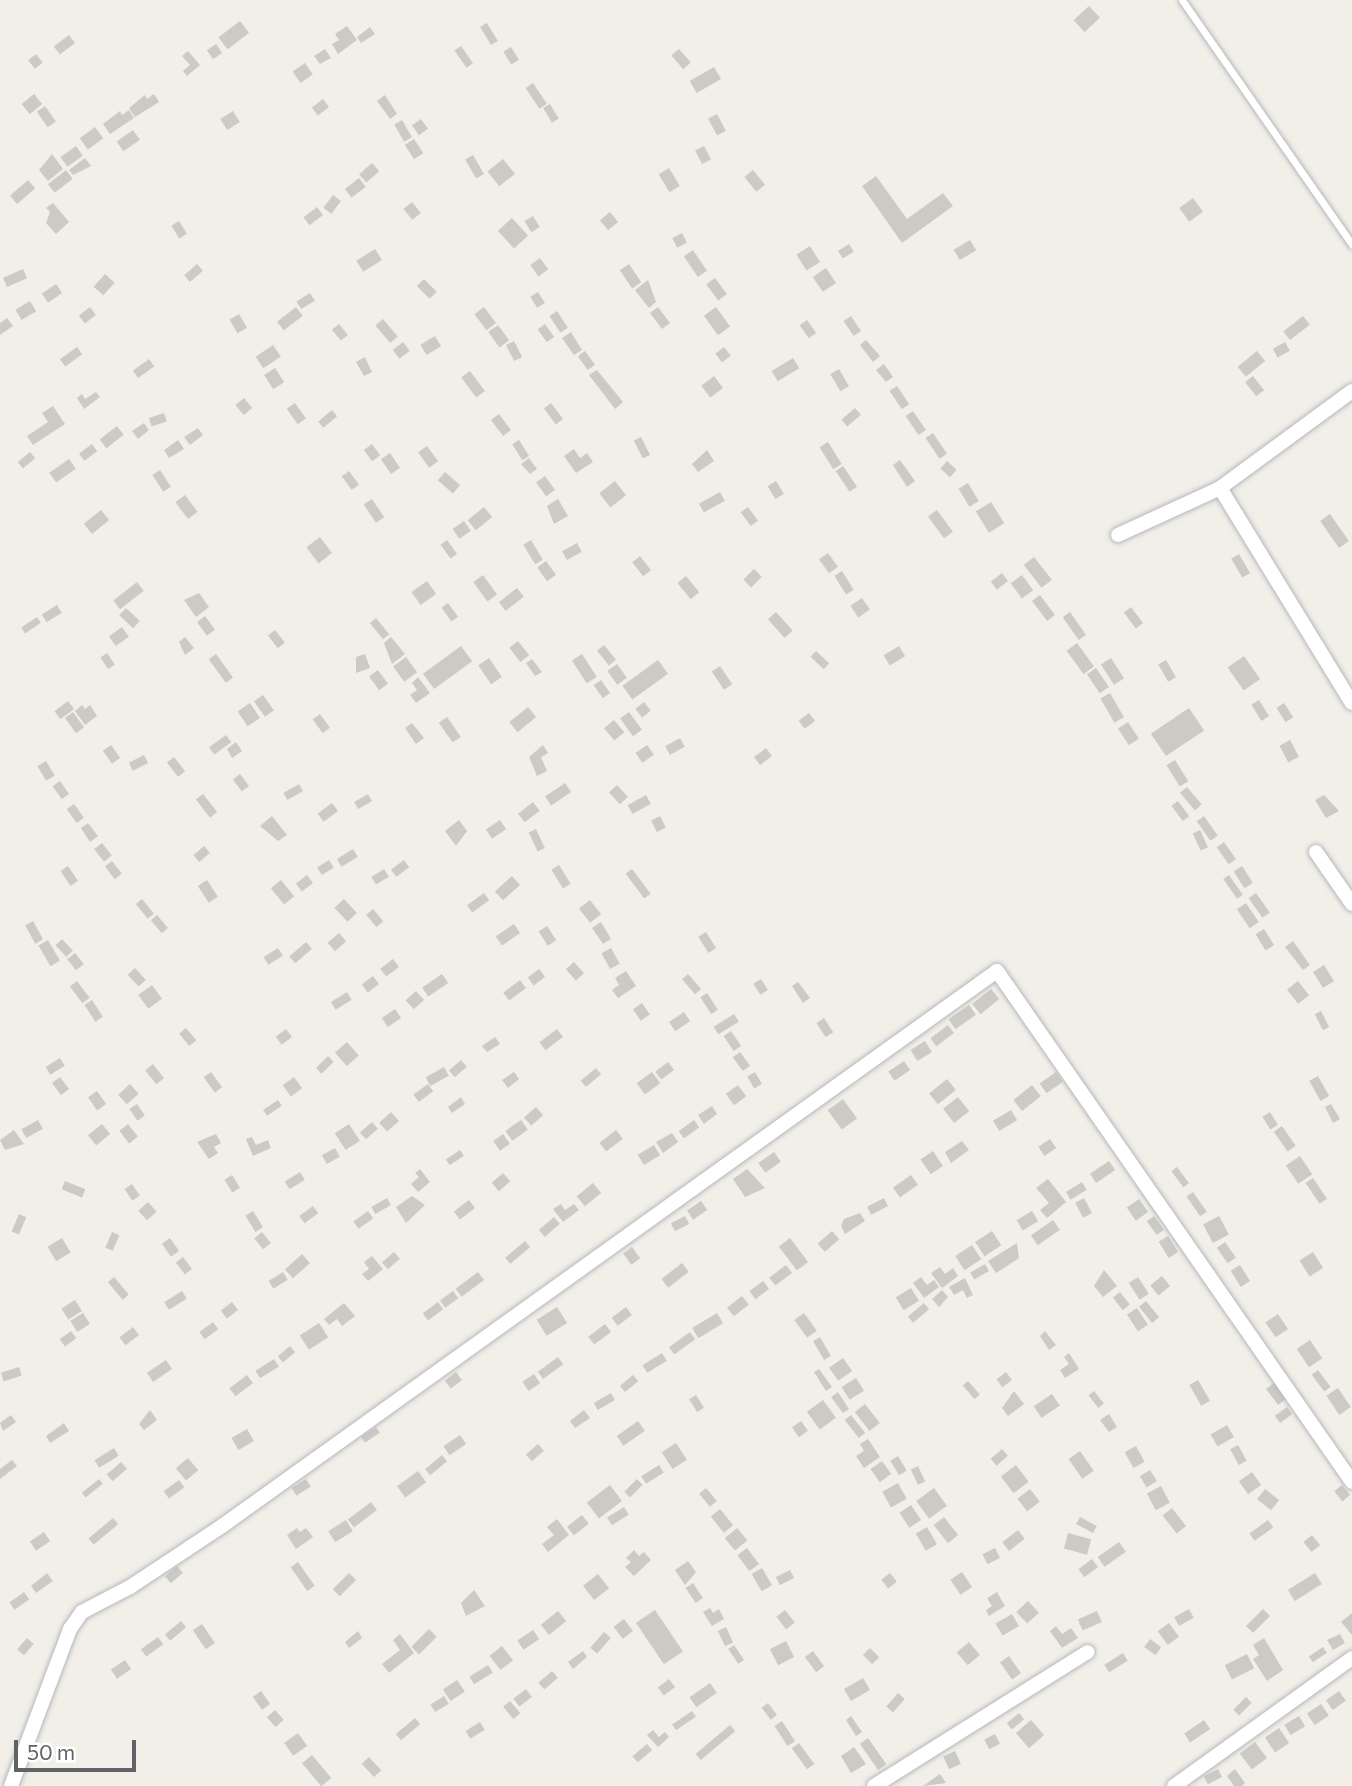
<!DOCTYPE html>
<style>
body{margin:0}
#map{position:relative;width:1352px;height:1786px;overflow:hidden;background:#f1efe8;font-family:Commissioner,sans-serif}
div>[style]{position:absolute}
.building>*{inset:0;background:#cccac5;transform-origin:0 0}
.roads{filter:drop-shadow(0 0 2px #b5b8bc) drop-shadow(0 0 2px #b5b8bc)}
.service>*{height:7px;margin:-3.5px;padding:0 3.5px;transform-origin:3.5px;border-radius:3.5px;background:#fff}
.minor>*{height:14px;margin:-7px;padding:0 7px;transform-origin:7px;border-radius:7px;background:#fff}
span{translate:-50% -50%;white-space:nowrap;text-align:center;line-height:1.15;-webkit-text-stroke:6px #fff;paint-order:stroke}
.scale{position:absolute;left:14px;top:1740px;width:122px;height:32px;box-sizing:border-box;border:4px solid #5f6368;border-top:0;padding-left:9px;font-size:21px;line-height:24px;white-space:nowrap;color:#5f6368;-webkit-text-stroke:5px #fff;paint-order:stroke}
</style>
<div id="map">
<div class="building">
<div style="left:1089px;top:6px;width:16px;height:21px;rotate:47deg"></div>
<div style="left:240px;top:21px;width:15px;height:27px;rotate:53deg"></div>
<div style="left:487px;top:23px;width:21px;height:8px;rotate:59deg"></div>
<div style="clip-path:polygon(347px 26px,357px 40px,338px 54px,332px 44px,339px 40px,335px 34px)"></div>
<div style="clip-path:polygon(370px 27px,375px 34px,361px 43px,357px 37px)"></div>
<div style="left:69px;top:35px;width:10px;height:19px;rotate:53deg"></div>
<div style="left:216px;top:44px;width:11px;height:11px;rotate:56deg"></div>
<div style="left:461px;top:46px;width:21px;height:8px;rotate:55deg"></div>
<div style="left:511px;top:47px;width:15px;height:9px;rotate:58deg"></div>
<div style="clip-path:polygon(325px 49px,331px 58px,320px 64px,314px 56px)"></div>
<div style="left:679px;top:49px;width:18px;height:10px;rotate:49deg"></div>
<div style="clip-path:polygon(188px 51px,200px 65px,187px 76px,183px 71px,190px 65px,182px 56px)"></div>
<div style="left:36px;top:54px;width:11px;height:10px;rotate:52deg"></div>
<div style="left:305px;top:63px;width:14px;height:15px;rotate:56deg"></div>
<div style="left:714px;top:67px;width:14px;height:28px;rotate:60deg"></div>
<div style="left:533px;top:83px;width:25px;height:9px;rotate:56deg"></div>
<div style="left:34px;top:94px;width:13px;height:16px;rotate:51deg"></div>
<div style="clip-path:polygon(154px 94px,159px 102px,135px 117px,129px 108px,145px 95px,147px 99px)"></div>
<div style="clip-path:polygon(385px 95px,397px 114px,390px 119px,377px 101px)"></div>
<div style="left:323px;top:99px;width:10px;height:14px;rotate:53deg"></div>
<div style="left:550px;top:104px;width:17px;height:8px;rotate:59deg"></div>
<div style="left:45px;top:106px;width:19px;height:10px;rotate:55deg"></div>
<div style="clip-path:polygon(129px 110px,134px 118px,110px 134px,103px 124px,120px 111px,122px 115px)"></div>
<div style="left:233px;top:111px;width:13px;height:15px;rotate:58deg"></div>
<div style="left:717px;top:114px;width:19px;height:10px;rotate:62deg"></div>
<div style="left:421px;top:119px;width:12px;height:11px;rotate:55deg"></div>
<div style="left:402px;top:120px;width:20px;height:9px;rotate:60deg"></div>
<div style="left:95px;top:127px;width:14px;height:19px;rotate:54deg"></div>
<div style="left:133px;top:130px;width:12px;height:20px;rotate:55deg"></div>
<div style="left:414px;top:139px;width:17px;height:11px;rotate:57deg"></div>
<div style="left:76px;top:146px;width:12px;height:19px;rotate:55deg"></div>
<div style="left:704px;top:146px;width:15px;height:10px;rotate:62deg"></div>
<div style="clip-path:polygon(52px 154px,63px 169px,48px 181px,39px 170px)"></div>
<div style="left:473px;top:155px;width:22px;height:9px;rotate:60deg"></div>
<div style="clip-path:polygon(85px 158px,91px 166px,73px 175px,69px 170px)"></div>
<div style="left:503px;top:159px;width:19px;height:20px;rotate:51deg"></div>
<div style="left:372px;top:163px;width:11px;height:17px;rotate:49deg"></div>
<div style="left:669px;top:168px;width:21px;height:12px;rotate:59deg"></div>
<div style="left:66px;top:170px;width:11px;height:23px;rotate:52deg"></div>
<div style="left:753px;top:170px;width:19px;height:11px;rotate:51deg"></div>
<div style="clip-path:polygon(876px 176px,907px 219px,943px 193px,953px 206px,902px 243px,862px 186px)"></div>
<div style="left:359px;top:178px;width:11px;height:18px;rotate:52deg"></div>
<div style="left:28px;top:180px;width:11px;height:24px;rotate:49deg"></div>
<div style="left:333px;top:195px;width:10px;height:16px;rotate:37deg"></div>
<div style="left:1193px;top:198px;width:17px;height:17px;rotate:54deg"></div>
<div style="left:412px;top:202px;width:14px;height:11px;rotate:51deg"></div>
<div style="clip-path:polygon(53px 203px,69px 222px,56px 234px,46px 223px,50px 212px,46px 208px)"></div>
<div style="left:317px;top:207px;width:10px;height:17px;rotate:53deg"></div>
<div style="left:610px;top:212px;width:13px;height:13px;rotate:51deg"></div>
<div style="left:533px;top:216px;width:13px;height:10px;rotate:58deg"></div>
<div style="left:512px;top:218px;width:24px;height:19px;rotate:48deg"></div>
<div style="left:179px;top:221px;width:15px;height:9px;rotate:58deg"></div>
<div style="left:682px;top:233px;width:11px;height:11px;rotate:63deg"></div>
<div style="left:970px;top:240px;width:12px;height:19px;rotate:59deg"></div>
<div style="left:849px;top:244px;width:9px;height:13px;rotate:58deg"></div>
<div style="left:810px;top:246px;width:19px;height:16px;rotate:58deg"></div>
<div style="left:375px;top:249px;width:13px;height:22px;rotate:58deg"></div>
<div style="left:693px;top:250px;width:25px;height:11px;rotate:56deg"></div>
<div style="left:540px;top:258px;width:14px;height:12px;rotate:54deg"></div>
<div style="left:197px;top:264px;width:9px;height:17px;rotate:49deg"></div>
<div style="left:629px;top:264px;width:22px;height:11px;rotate:56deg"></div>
<div style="left:826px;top:268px;width:18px;height:16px;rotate:56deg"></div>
<div style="left:23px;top:269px;width:10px;height:22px;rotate:66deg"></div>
<div style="left:105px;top:274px;width:13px;height:17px;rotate:42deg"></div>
<div style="left:715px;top:278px;width:20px;height:11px;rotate:53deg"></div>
<div style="left:424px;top:279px;width:18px;height:10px;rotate:45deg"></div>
<div style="clip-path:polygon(648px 280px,656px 302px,649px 308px,635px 290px)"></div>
<div style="left:56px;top:284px;width:11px;height:17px;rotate:56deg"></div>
<div style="left:538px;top:292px;width:13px;height:9px;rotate:58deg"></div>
<div style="left:310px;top:293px;width:9px;height:16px;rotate:58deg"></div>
<div style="left:30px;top:301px;width:12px;height:17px;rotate:59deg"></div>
<div style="left:90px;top:307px;width:10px;height:14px;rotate:53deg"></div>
<div style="left:296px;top:307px;width:11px;height:24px;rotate:52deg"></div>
<div style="left:484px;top:307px;width:20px;height:12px;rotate:53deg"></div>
<div style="left:658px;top:307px;width:20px;height:10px;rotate:53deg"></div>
<div style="left:716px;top:307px;width:24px;height:15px;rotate:54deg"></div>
<div style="left:557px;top:311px;width:20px;height:9px;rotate:57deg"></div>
<div style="left:239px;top:314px;width:16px;height:11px;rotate:60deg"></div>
<div style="left:851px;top:316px;width:18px;height:9px;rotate:56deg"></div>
<div style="left:1303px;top:316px;width:11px;height:25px;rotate:52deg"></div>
<div style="clip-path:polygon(7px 318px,13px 326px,0 335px,0 323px)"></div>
<div style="left:383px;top:319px;width:23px;height:10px;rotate:50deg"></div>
<div style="left:807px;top:320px;width:16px;height:9px;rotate:55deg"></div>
<div style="left:339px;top:324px;width:14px;height:9px;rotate:51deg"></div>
<div style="left:545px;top:324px;width:16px;height:9px;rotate:55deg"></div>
<div style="left:498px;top:325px;width:19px;height:12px;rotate:54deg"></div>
<div style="clip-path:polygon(571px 332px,582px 350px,574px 355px,562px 338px)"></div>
<div style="left:435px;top:336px;width:12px;height:17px;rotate:59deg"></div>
<div style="clip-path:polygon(866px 340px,880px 356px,873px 362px,860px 345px)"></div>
<div style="left:514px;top:341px;width:18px;height:9px;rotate:63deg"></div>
<div style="left:403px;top:342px;width:11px;height:13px;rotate:52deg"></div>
<div style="left:1285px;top:342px;width:10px;height:14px;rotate:61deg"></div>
<div style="left:273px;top:345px;width:14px;height:21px;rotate:56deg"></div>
<div style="left:77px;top:347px;width:9px;height:21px;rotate:54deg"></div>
<div style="left:724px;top:347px;width:11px;height:11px;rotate:52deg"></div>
<div style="left:585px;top:351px;width:17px;height:9px;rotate:54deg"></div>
<div style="left:1257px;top:351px;width:13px;height:25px;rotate:51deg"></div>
<div style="clip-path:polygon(365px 357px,372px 372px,364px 376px,356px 362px)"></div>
<div style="left:793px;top:358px;width:12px;height:25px;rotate:59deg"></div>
<div style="left:149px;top:359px;width:9px;height:20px;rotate:54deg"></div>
<div style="clip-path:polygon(884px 364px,893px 377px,886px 382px,876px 370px)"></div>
<div style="left:275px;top:368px;width:17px;height:13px;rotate:57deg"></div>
<div style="left:839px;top:369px;width:20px;height:10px;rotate:60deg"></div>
<div style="clip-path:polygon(597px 370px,623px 402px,615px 409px,589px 375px)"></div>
<div style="left:470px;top:371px;width:25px;height:11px;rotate:53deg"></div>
<div style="left:714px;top:376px;width:15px;height:16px;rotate:53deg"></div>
<div style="left:1253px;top:376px;width:18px;height:10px;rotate:52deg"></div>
<div style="left:897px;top:386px;width:22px;height:9px;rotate:56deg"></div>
<div style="clip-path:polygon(96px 392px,100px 397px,84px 409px,77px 398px,82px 394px,85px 399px)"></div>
<div style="left:244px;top:398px;width:13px;height:11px;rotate:51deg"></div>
<div style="left:295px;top:403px;width:19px;height:10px;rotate:55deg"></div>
<div style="left:551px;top:403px;width:20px;height:9px;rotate:53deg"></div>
<div style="clip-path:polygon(53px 406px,65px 424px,33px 445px,27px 436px,48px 422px,42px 413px)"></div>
<div style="left:855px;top:408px;width:9px;height:18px;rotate:49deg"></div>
<div style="left:332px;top:410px;width:8px;height:18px;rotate:50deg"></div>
<div style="left:913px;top:411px;width:23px;height:9px;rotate:56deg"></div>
<div style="left:164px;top:413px;width:9px;height:16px;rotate:72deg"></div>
<div style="left:499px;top:414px;width:20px;height:10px;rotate:53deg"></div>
<div style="clip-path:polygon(144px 423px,149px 430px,138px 439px,132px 431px)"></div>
<div style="left:117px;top:426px;width:11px;height:22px;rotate:52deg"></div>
<div style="clip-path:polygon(198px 428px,203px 435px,190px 445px,184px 437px)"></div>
<div style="left:933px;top:433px;width:25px;height:9px;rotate:56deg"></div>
<div style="left:641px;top:437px;width:20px;height:8px;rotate:63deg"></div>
<div style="clip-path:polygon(178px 440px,184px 449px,169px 458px,164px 450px)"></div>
<div style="left:519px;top:440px;width:19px;height:8px;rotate:58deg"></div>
<div style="left:828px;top:442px;width:26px;height:10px;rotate:58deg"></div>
<div style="left:92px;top:444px;width:9px;height:16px;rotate:54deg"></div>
<div style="left:372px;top:444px;width:14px;height:10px;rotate:54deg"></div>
<div style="left:427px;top:446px;width:19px;height:11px;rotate:54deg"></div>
<div style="clip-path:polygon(574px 449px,580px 458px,587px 453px,593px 462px,576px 473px,564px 456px)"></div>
<div style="clip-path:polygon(707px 450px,714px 461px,698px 472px,692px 464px)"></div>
<div style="left:30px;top:452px;width:8px;height:16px;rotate:50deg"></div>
<div style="left:390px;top:453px;width:18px;height:11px;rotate:56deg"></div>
<div style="clip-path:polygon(529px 458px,537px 469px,530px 474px,521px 464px)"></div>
<div style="left:69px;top:459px;width:12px;height:24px;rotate:55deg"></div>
<div style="clip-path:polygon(900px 460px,915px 481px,907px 487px,893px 465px)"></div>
<div style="left:947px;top:461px;width:13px;height:10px;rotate:42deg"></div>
<div style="left:843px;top:466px;width:25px;height:9px;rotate:56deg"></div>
<div style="left:160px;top:470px;width:20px;height:9px;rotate:57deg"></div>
<div style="left:349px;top:471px;width:17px;height:9px;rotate:54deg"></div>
<div style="left:445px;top:472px;width:20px;height:11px;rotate:41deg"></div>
<div style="left:545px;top:476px;width:17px;height:11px;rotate:54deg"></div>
<div style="left:615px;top:481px;width:18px;height:20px;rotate:52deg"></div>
<div style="left:776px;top:481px;width:15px;height:10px;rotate:58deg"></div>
<div style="left:968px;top:483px;width:21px;height:11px;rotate:59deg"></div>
<div style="left:720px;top:492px;width:10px;height:24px;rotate:61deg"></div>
<div style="left:185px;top:495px;width:21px;height:12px;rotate:53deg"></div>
<div style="left:372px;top:499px;width:22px;height:10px;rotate:56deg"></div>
<div style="clip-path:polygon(558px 499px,568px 516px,554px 524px,547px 506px)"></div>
<div style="left:991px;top:502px;width:25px;height:18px;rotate:58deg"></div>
<div style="left:484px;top:507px;width:13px;height:21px;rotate:51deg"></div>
<div style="left:748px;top:507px;width:17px;height:9px;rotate:54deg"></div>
<div style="left:101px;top:510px;width:13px;height:22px;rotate:51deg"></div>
<div style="left:937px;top:510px;width:27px;height:11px;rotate:54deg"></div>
<div style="left:1330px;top:514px;width:33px;height:12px;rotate:55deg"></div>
<div style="left:464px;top:521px;width:12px;height:14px;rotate:55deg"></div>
<div style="left:320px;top:537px;width:20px;height:17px;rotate:53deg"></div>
<div style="left:447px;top:540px;width:17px;height:8px;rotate:54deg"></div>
<div style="left:531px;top:540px;width:23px;height:9px;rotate:59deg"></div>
<div style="left:577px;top:543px;width:10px;height:17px;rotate:61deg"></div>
<div style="left:828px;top:553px;width:17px;height:11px;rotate:54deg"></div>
<div style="left:1239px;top:554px;width:22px;height:9px;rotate:60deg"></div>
<div style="left:640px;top:556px;width:18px;height:10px;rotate:52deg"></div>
<div style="left:1034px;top:557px;width:29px;height:13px;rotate:52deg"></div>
<div style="left:546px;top:561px;width:17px;height:11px;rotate:54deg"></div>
<div style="left:754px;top:569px;width:11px;height:15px;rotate:45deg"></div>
<div style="left:842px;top:571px;width:22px;height:9px;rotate:58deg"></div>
<div style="left:1002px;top:573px;width:10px;height:14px;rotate:53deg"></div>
<div style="left:483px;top:575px;width:24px;height:12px;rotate:54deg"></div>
<div style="left:1022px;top:575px;width:19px;height:14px;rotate:54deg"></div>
<div style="left:686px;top:576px;width:21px;height:11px;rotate:51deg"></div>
<div style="left:427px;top:581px;width:16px;height:19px;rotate:55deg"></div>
<div style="left:137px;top:582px;width:11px;height:30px;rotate:52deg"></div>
<div style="left:517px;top:588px;width:11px;height:23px;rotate:52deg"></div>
<div style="clip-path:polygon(199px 593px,209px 607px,196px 617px,184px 600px)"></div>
<div style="left:1040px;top:595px;width:25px;height:10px;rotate:53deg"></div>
<div style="left:862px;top:598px;width:14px;height:14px;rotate:56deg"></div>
<div style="left:448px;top:603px;width:17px;height:8px;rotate:54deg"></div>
<div style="left:57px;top:605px;width:9px;height:18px;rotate:58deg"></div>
<div style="left:1131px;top:607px;width:20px;height:9px;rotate:53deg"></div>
<div style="left:126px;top:608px;width:19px;height:10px;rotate:43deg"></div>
<div style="left:776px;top:612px;width:25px;height:11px;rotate:48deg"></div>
<div style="left:1070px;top:612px;width:28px;height:9px;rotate:55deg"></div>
<div style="left:205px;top:616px;width:17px;height:10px;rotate:54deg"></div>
<div style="left:37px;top:617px;width:7px;height:19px;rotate:56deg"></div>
<div style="left:376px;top:618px;width:21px;height:8px;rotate:51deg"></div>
<div style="left:122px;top:627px;width:12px;height:16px;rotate:55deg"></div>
<div style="left:275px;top:630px;width:16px;height:9px;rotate:52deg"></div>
<div style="clip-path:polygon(185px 637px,194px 648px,185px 655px,179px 642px)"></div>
<div style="clip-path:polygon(391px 637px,405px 654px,392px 664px,384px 643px)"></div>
<div style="left:518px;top:641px;width:18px;height:11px;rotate:52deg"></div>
<div style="left:1077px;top:643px;width:29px;height:13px;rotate:54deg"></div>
<div style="left:604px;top:645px;width:19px;height:9px;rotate:51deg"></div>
<div style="left:461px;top:646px;width:19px;height:47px;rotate:54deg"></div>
<div style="left:899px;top:646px;width:12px;height:18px;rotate:59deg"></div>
<div style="left:816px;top:651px;width:18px;height:8px;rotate:43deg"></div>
<div style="left:107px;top:653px;width:14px;height:8px;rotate:56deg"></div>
<div style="left:216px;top:654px;width:29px;height:9px;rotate:54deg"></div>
<div style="clip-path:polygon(365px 654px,370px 668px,356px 673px,356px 657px)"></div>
<div style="left:582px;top:654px;width:27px;height:12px;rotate:57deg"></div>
<div style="left:1244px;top:656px;width:28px;height:20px;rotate:55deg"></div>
<div style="left:406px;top:657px;width:19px;height:16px;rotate:54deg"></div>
<div style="left:489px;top:658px;width:23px;height:13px;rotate:56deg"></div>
<div style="left:1111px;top:658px;width:24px;height:12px;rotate:57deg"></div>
<div style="clip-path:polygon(532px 659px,542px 672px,535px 676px,526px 663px)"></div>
<div style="left:658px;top:660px;width:17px;height:44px;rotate:54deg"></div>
<div style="left:1166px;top:660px;width:20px;height:9px;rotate:60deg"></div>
<div style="left:617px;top:664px;width:17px;height:12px;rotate:54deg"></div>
<div style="left:720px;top:666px;width:22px;height:10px;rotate:56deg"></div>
<div style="left:1096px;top:668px;width:23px;height:11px;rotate:56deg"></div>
<div style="left:378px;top:670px;width:17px;height:11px;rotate:54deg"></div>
<div style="clip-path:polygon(418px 677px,430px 693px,416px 703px,410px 695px,417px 690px,412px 683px)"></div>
<div style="left:601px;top:680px;width:16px;height:9px;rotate:55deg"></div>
<div style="left:1110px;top:693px;width:28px;height:11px;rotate:60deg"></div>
<div style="left:263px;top:695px;width:19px;height:11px;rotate:55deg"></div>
<div style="left:1259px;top:700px;width:19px;height:9px;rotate:58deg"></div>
<div style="left:68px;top:701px;width:10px;height:17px;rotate:53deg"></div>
<div style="left:644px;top:702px;width:11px;height:11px;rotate:52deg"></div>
<div style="left:250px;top:703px;width:18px;height:15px;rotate:56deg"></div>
<div style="left:1284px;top:703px;width:17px;height:9px;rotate:57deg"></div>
<div style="clip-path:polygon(82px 705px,85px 709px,90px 705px,97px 716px,85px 725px,75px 711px)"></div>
<div style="left:528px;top:707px;width:13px;height:24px;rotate:51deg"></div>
<div style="left:1189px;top:708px;width:27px;height:46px;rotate:56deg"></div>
<div style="left:73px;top:712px;width:19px;height:10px;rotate:54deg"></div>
<div style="left:629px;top:712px;width:22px;height:11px;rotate:54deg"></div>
<div style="left:809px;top:713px;width:10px;height:13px;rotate:53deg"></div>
<div style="left:320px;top:714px;width:17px;height:9px;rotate:54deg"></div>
<div style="left:447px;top:717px;width:24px;height:10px;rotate:55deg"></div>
<div style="left:614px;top:720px;width:16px;height:13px;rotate:50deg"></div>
<div style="left:1128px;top:722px;width:20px;height:12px;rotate:57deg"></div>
<div style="clip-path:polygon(412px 723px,424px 738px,416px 744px,405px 728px)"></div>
<div style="left:226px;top:735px;width:9px;height:21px;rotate:54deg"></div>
<div style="left:680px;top:738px;width:10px;height:17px;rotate:61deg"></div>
<div style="left:1290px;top:740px;width:19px;height:12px;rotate:62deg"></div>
<div style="clip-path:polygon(236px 742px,242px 751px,232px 758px,227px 749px)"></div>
<div style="left:111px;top:745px;width:16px;height:10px;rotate:55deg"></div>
<div style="clip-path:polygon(543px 745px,548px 753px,541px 757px,547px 771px,537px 776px,529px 757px)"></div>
<div style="left:647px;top:745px;width:12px;height:14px;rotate:55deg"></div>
<div style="left:766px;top:748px;width:10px;height:15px;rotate:53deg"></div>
<div style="left:144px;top:755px;width:9px;height:17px;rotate:63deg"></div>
<div style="left:174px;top:757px;width:18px;height:9px;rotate:52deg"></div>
<div style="left:1175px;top:760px;width:25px;height:10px;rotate:58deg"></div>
<div style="left:46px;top:761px;width:17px;height:10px;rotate:59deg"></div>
<div style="left:240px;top:774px;width:15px;height:9px;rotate:53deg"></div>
<div style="left:60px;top:781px;width:16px;height:9px;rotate:55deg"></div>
<div style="left:565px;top:783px;width:11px;height:24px;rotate:56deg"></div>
<div style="left:299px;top:784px;width:8px;height:18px;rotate:60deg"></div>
<div style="left:617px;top:785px;width:16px;height:11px;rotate:47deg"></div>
<div style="left:1187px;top:787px;width:23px;height:9px;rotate:50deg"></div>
<div style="left:203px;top:794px;width:23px;height:9px;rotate:52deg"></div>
<div style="left:368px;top:794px;width:8px;height:16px;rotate:60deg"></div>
<div style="left:646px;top:795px;width:10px;height:21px;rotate:61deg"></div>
<div style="clip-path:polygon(1324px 795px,1339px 811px,1326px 818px,1315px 800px)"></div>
<div style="left:1178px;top:801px;width:19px;height:8px;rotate:54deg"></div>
<div style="left:533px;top:802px;width:11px;height:19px;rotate:52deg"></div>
<div style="left:332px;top:803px;width:10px;height:18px;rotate:53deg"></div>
<div style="left:74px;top:804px;width:17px;height:9px;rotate:54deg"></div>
<div style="clip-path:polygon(272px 816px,287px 835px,278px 841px,260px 826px)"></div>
<div style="left:660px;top:816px;width:13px;height:10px;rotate:63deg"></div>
<div style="left:1204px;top:816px;width:24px;height:9px;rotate:55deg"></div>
<div style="clip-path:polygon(459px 820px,467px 831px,456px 846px,445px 831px)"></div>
<div style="left:500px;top:820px;width:11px;height:17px;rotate:56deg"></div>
<div style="clip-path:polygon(88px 823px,98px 836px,90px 842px,81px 828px)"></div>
<div style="left:536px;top:829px;width:21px;height:8px;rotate:65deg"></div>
<div style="left:1200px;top:830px;width:19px;height:8px;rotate:65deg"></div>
<div style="left:1224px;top:842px;width:21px;height:9px;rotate:55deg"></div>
<div style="left:102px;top:843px;width:16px;height:10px;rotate:52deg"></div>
<div style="left:204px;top:846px;width:9px;height:14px;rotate:49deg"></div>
<div style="left:353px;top:849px;width:9px;height:19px;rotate:58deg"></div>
<div style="left:329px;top:860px;width:9px;height:14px;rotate:58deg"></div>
<div style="left:404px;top:860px;width:9px;height:16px;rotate:54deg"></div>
<div style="left:112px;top:861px;width:16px;height:9px;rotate:52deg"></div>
<div style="left:559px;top:865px;width:22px;height:9px;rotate:58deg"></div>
<div style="left:68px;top:866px;width:18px;height:9px;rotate:56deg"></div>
<div style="left:1242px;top:866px;width:20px;height:10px;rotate:57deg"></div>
<div style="left:384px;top:869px;width:9px;height:15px;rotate:58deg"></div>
<div style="left:632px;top:869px;width:31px;height:8px;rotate:53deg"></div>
<div style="left:307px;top:875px;width:10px;height:14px;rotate:53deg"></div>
<div style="left:1229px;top:875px;width:24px;height:7px;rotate:55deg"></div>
<div style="left:512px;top:876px;width:12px;height:23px;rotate:48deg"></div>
<div style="left:207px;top:880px;width:20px;height:11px;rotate:57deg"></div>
<div style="left:281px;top:880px;width:21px;height:13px;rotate:51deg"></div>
<div style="left:484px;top:893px;width:9px;height:21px;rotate:54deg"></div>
<div style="left:1256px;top:893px;width:24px;height:9px;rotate:55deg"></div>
<div style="left:142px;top:899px;width:19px;height:8px;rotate:51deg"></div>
<div style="left:344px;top:899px;width:19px;height:13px;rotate:47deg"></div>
<div style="left:590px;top:900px;width:18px;height:14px;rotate:52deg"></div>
<div style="left:1246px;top:903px;width:23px;height:11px;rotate:56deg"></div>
<div style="left:373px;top:909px;width:16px;height:9px;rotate:50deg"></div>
<div style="left:157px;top:915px;width:17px;height:8px;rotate:50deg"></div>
<div style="left:33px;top:921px;width:21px;height:9px;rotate:61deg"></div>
<div style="clip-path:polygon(601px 922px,611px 939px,603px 944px,592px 928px)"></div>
<div style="left:514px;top:924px;width:11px;height:22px;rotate:56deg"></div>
<div style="left:547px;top:926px;width:17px;height:10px;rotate:57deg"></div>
<div style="left:1264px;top:929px;width:19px;height:10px;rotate:58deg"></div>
<div style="left:706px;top:932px;width:19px;height:9px;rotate:58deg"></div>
<div style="left:339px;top:933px;width:11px;height:15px;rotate:49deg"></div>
<div style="left:62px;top:939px;width:16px;height:9px;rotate:47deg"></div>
<div style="left:48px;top:940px;width:24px;height:11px;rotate:60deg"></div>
<div style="clip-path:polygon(1293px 941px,1310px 965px,1303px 970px,1285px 947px)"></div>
<div style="left:306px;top:942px;width:9px;height:22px;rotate:49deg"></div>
<div style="left:278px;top:948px;width:9px;height:17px;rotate:58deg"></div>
<div style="left:611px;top:948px;width:18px;height:11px;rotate:61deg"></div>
<div style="left:75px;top:953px;width:14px;height:10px;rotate:51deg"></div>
<div style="left:393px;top:959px;width:10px;height:16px;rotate:53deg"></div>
<div style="left:574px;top:962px;width:15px;height:11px;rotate:48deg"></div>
<div style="left:1324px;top:965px;width:19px;height:13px;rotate:58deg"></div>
<div style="left:135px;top:968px;width:16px;height:10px;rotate:47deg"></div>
<div style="left:539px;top:969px;width:10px;height:14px;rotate:53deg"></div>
<div style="clip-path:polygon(626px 971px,636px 986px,618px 998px,612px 990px,619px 985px,615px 978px)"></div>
<div style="left:442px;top:974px;width:11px;height:24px;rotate:56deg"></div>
<div style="left:688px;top:974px;width:20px;height:8px;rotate:49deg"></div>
<div style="left:373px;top:976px;width:10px;height:14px;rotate:53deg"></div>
<div style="left:761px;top:979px;width:13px;height:9px;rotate:58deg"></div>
<div style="left:520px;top:980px;width:10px;height:21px;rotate:53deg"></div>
<div style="left:77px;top:981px;width:21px;height:9px;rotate:53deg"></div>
<div style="left:1298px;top:981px;width:18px;height:14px;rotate:52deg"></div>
<div style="clip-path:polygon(798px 982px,810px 998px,803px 1003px,792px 986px)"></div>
<div style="left:152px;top:985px;width:17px;height:17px;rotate:54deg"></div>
<div style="left:991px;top:989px;width:13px;height:24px;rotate:51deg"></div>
<div style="left:416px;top:991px;width:12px;height:14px;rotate:48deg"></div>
<div style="left:347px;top:992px;width:9px;height:19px;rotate:58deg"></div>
<div style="left:707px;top:993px;width:20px;height:8px;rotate:57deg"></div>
<div style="left:92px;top:1000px;width:20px;height:9px;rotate:57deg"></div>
<div style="left:642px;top:1003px;width:14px;height:11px;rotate:56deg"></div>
<div style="left:969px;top:1005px;width:12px;height:25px;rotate:55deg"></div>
<div style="left:395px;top:1009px;width:11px;height:16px;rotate:56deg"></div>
<div style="left:1321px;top:1011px;width:18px;height:7px;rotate:63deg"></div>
<div style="left:684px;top:1012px;width:11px;height:18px;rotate:56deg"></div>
<div style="left:734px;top:1014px;width:9px;height:24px;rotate:58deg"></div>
<div style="left:824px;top:1018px;width:17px;height:9px;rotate:57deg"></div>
<div style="left:948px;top:1025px;width:10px;height:22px;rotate:53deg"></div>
<div style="left:186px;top:1028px;width:16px;height:9px;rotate:50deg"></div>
<div style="left:286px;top:1029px;width:10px;height:13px;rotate:53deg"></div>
<div style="left:557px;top:1029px;width:10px;height:22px;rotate:53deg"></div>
<div style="left:731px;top:1031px;width:18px;height:9px;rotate:56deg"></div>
<div style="clip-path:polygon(495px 1037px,500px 1044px,487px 1052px,482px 1046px)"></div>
<div style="left:925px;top:1041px;width:13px;height:17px;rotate:58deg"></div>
<div style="left:347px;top:1042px;width:18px;height:16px;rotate:49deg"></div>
<div style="left:740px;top:1052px;width:17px;height:9px;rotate:54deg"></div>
<div style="left:328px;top:1056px;width:8px;height:17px;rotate:45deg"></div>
<div style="left:60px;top:1058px;width:9px;height:17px;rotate:58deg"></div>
<div style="left:461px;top:1060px;width:9px;height:16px;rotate:49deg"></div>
<div style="left:904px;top:1061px;width:11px;height:19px;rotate:56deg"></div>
<div style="left:668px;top:1062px;width:10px;height:16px;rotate:53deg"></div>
<div style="left:153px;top:1064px;width:18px;height:10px;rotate:52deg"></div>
<div style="left:444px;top:1067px;width:10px;height:21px;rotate:61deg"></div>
<div style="left:596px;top:1068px;width:8px;height:20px;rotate:50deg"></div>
<div style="left:211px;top:1072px;width:19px;height:9px;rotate:54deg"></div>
<div style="clip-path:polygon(514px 1072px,519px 1079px,508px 1088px,502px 1080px)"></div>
<div style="left:652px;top:1072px;width:14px;height:19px;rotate:54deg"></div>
<div style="left:755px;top:1072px;width:14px;height:9px;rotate:60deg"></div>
<div style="left:1056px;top:1072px;width:12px;height:20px;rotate:55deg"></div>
<div style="left:1318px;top:1076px;width:23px;height:10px;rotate:61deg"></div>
<div style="left:60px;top:1077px;width:15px;height:10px;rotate:53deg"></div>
<div style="left:294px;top:1077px;width:14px;height:14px;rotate:54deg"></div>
<div style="left:947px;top:1079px;width:14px;height:23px;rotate:51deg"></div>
<div style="left:130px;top:1084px;width:13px;height:16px;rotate:48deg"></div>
<div style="left:428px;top:1084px;width:9px;height:18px;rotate:54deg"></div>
<div style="left:738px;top:1085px;width:14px;height:15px;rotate:54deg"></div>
<div style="left:1032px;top:1085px;width:14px;height:24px;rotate:51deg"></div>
<div style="left:97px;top:1091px;width:16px;height:11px;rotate:55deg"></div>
<div style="clip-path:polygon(461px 1097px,465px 1104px,452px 1113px,448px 1107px)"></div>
<div style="left:958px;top:1097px;width:18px;height:19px;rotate:52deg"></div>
<div style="left:843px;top:1099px;width:24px;height:19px;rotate:54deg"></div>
<div style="left:278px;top:1100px;width:7px;height:18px;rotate:56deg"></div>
<div style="left:137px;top:1104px;width:14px;height:9px;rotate:56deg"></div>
<div style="clip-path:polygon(1331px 1104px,1340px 1119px,1333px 1123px,1325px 1107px)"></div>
<div style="clip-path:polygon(712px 1106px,717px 1114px,704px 1124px,698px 1115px)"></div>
<div style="left:536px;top:1107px;width:11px;height:16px;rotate:49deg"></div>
<div style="left:1011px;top:1110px;width:12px;height:21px;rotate:59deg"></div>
<div style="left:391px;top:1112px;width:12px;height:16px;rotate:48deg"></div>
<div style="left:1270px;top:1112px;width:15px;height:9px;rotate:58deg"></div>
<div style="left:38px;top:1120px;width:10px;height:19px;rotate:61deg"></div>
<div style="left:521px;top:1120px;width:12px;height:19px;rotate:55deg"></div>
<div style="left:694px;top:1120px;width:9px;height:19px;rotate:54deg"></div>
<div style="left:372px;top:1122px;width:9px;height:16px;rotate:49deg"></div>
<div style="left:102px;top:1124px;width:13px;height:18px;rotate:51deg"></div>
<div style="left:128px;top:1124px;width:16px;height:11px;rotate:52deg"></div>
<div style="left:349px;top:1124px;width:20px;height:17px;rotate:57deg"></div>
<div style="left:1282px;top:1126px;width:24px;height:10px;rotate:55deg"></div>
<div style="clip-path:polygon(14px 1130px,24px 1144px,5px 1150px,0 1140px)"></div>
<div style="left:616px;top:1130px;width:11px;height:21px;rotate:52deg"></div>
<div style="clip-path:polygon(672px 1133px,678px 1142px,663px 1153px,656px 1142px)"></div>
<div style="clip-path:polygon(216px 1134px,221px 1143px,214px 1147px,218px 1153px,209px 1159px,197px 1142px)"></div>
<div style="left:503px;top:1134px;width:12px;height:12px;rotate:55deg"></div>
<div style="clip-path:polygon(252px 1137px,256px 1145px,268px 1140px,271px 1148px,253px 1156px,246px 1139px)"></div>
<div style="left:1050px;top:1139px;width:11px;height:14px;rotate:56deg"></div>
<div style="clip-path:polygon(962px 1141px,969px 1150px,951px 1163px,945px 1152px)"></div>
<div style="left:654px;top:1145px;width:12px;height:19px;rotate:59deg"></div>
<div style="left:335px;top:1148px;width:10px;height:15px;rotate:61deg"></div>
<div style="left:460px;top:1150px;width:7px;height:17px;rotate:56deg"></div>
<div style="left:933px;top:1151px;width:18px;height:15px;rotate:56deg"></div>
<div style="left:774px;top:1152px;width:12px;height:19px;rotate:55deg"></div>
<div style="left:1300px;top:1156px;width:22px;height:17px;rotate:56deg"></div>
<div style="left:1109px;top:1161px;width:11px;height:23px;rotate:56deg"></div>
<div style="left:1177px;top:1167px;width:20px;height:7px;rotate:53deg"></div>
<div style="clip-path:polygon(420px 1169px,430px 1182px,418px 1192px,411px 1184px,419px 1177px,415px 1173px)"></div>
<div style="clip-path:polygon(747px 1169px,765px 1188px,745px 1197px,733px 1179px)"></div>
<div style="left:300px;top:1172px;width:9px;height:18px;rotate:58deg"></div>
<div style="left:503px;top:1173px;width:11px;height:15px;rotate:49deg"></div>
<div style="left:232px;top:1175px;width:15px;height:9px;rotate:58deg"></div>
<div style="left:911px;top:1175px;width:12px;height:22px;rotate:55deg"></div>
<div style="left:1313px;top:1178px;width:25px;height:9px;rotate:56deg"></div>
<div style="clip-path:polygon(1048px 1179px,1066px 1202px,1047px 1218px,1040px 1210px,1049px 1203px,1036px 1188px)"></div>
<div style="left:65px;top:1181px;width:22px;height:9px;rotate:22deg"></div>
<div style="left:1082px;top:1182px;width:9px;height:19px;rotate:58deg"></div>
<div style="left:593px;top:1183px;width:13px;height:21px;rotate:51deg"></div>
<div style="left:132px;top:1184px;width:14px;height:9px;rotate:56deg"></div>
<div style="left:1193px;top:1192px;width:24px;height:8px;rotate:55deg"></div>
<div style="clip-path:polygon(412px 1196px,425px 1205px,406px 1223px,396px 1207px)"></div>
<div style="left:387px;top:1198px;width:8px;height:18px;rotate:60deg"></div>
<div style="left:884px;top:1198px;width:9px;height:19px;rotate:63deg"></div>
<div style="left:1084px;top:1198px;width:17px;height:10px;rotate:62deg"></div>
<div style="left:1139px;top:1199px;width:16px;height:15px;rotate:55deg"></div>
<div style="left:469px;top:1200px;width:10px;height:19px;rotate:53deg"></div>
<div style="left:701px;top:1201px;width:11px;height:17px;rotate:56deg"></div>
<div style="left:148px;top:1202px;width:13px;height:13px;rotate:48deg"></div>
<div style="clip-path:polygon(561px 1204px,565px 1210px,574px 1204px,579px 1210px,563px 1222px,553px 1209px)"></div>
<div style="left:313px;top:1206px;width:9px;height:17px;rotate:54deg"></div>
<div style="left:253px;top:1211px;width:19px;height:9px;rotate:58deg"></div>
<div style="left:368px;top:1211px;width:9px;height:18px;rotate:54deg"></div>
<div style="left:1032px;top:1211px;width:12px;height:18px;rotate:59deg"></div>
<div style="clip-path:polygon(860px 1213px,865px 1221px,845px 1234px,841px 1226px,844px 1219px)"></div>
<div style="left:19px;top:1214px;width:8px;height:19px;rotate:23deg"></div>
<div style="left:685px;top:1216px;width:9px;height:16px;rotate:63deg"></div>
<div style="left:1154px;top:1216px;width:17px;height:9px;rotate:54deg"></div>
<div style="left:1219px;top:1216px;width:21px;height:18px;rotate:62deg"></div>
<div style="left:554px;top:1217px;width:9px;height:20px;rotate:49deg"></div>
<div style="left:1053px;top:1220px;width:12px;height:27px;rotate:55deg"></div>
<div style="left:832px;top:1231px;width:11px;height:19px;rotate:49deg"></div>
<div style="left:992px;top:1231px;width:17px;height:20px;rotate:57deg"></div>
<div style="left:112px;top:1232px;width:8px;height:17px;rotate:23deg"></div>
<div style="left:262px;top:1232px;width:14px;height:10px;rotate:51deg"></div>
<div style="left:1168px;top:1236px;width:19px;height:11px;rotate:58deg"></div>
<div style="left:62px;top:1238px;width:17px;height:17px;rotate:59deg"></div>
<div style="left:170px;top:1238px;width:16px;height:10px;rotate:55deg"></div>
<div style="left:790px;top:1238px;width:30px;height:14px;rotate:53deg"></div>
<div style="left:525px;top:1241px;width:8px;height:26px;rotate:50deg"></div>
<div style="left:1225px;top:1242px;width:19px;height:10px;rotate:55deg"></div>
<div style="clip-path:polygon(1017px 1243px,1019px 1258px,996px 1273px,988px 1261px)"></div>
<div style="left:972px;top:1245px;width:17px;height:20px;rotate:57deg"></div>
<div style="left:632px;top:1247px;width:14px;height:11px;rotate:54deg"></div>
<div style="left:394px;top:1252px;width:9px;height:16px;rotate:49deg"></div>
<div style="left:1313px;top:1252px;width:19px;height:16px;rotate:58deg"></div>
<div style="left:302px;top:1254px;width:12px;height:23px;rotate:48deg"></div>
<div style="clip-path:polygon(372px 1256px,383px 1269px,368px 1281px,362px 1274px,369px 1269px,364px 1262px)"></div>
<div style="left:183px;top:1257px;width:15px;height:9px;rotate:53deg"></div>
<div style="left:682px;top:1263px;width:11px;height:26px;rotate:52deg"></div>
<div style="left:985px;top:1264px;width:8px;height:17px;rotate:60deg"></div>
<div style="left:786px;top:1265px;width:10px;height:21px;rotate:53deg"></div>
<div style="left:1240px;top:1265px;width:19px;height:11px;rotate:58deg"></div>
<div style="clip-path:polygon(940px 1267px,945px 1274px,953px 1268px,958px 1276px,942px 1288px,931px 1273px)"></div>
<div style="clip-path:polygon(1104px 1270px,1117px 1286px,1103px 1297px,1094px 1286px)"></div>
<div style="left:283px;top:1272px;width:9px;height:17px;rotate:58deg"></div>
<div style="left:478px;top:1272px;width:10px;height:28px;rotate:53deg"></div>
<div style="left:1162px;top:1276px;width:13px;height:15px;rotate:51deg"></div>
<div style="left:114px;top:1277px;width:23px;height:8px;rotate:50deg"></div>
<div style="clip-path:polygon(921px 1277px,927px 1285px,934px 1280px,939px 1287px,924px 1298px,913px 1283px)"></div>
<div style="left:1138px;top:1277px;width:20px;height:11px;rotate:57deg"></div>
<div style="clip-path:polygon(965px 1278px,973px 1295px,967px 1298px,963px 1290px,954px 1295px,949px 1287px)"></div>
<div style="left:763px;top:1281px;width:10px;height:17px;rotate:53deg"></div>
<div style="left:911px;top:1288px;width:15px;height:18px;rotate:58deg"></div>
<div style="clip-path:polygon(942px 1290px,948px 1297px,939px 1307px,932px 1299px)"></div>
<div style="left:182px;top:1291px;width:9px;height:21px;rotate:58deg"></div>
<div style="left:453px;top:1291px;width:9px;height:16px;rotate:54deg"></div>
<div style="left:1120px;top:1292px;width:16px;height:9px;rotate:52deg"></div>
<div style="left:742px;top:1296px;width:11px;height:19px;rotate:52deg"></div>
<div style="left:75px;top:1300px;width:13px;height:16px;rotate:58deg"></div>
<div style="left:1146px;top:1301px;width:21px;height:9px;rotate:51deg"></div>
<div style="left:232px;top:1302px;width:10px;height:14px;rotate:53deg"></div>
<div style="left:438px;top:1302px;width:9px;height:19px;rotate:54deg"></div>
<div style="clip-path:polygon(344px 1303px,355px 1316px,342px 1326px,337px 1319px,329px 1325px,324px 1319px)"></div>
<div style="left:924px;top:1303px;width:8px;height:21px;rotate:50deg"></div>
<div style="left:557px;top:1307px;width:19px;height:24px;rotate:58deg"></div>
<div style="left:626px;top:1307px;width:10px;height:18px;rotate:53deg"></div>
<div style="left:1137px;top:1308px;width:20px;height:12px;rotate:57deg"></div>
<div style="left:83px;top:1313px;width:13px;height:15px;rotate:58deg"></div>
<div style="left:717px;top:1313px;width:12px;height:29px;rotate:59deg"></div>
<div style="left:804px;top:1313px;width:22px;height:12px;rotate:54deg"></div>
<div style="left:1278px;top:1314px;width:18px;height:15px;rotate:56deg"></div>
<div style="left:213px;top:1322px;width:9px;height:17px;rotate:54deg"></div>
<div style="left:319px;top:1323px;width:17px;height:23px;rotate:57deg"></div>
<div style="left:605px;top:1324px;width:10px;height:21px;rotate:53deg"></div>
<div style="left:133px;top:1327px;width:10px;height:17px;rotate:53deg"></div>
<div style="left:71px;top:1331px;width:9px;height:14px;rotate:54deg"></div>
<div style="clip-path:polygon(1045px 1331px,1056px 1345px,1049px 1350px,1040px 1336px)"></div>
<div style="left:690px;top:1332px;width:9px;height:26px;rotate:54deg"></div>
<div style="left:820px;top:1337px;width:22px;height:8px;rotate:60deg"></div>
<div style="left:1310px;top:1340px;width:22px;height:16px;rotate:56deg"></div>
<div style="left:290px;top:1346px;width:8px;height:16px;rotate:50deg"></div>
<div style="left:662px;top:1353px;width:9px;height:23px;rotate:58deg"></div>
<div style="clip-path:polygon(1069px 1353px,1079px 1369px,1065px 1378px,1060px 1370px,1069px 1364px,1064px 1357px)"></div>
<div style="left:558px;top:1357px;width:9px;height:25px;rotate:54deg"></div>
<div style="left:843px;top:1358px;width:16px;height:17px;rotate:55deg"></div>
<div style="left:274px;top:1359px;width:9px;height:22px;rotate:58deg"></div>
<div style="left:166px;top:1360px;width:11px;height:23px;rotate:56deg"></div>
<div style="left:19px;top:1367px;width:9px;height:19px;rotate:72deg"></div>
<div style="clip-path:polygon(819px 1369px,832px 1387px,826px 1391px,814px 1372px)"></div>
<div style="left:1318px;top:1370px;width:21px;height:8px;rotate:53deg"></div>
<div style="left:456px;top:1372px;width:10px;height:14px;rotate:53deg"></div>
<div style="left:1006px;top:1372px;width:10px;height:12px;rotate:53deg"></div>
<div style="left:534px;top:1374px;width:11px;height:14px;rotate:56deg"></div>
<div style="left:247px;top:1375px;width:10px;height:22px;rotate:53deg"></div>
<div style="left:633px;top:1375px;width:8px;height:17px;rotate:50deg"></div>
<div style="left:856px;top:1378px;width:15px;height:17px;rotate:58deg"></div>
<div style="left:1198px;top:1380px;width:24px;height:10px;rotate:60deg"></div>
<div style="left:968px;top:1381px;width:18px;height:7px;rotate:49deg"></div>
<div style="left:1274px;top:1383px;width:20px;height:10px;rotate:53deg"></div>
<div style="left:1338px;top:1388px;width:23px;height:14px;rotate:56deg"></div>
<div style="clip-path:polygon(1014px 1391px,1024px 1404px,1008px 1416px,1002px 1408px)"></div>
<div style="left:1094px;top:1391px;width:16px;height:7px;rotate:52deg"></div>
<div style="clip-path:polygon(838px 1392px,849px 1409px,843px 1413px,831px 1397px)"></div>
<div style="left:611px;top:1393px;width:8px;height:20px;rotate:60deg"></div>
<div style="left:1052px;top:1394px;width:14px;height:22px;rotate:56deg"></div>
<div style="left:696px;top:1395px;width:15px;height:8px;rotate:58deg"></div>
<div style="left:823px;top:1400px;width:22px;height:20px;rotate:54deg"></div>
<div style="left:865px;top:1404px;width:24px;height:13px;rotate:52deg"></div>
<div style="left:1287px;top:1407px;width:9px;height:15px;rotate:54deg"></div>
<div style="clip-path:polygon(150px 1410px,157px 1420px,144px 1430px,139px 1424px)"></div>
<div style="clip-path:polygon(584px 1410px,590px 1418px,575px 1428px,570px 1421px)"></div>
<div style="clip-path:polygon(1109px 1414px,1117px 1427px,1109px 1432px,1100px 1420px)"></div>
<div style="clip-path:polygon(11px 1415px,16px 1422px,3px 1431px,0 1423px)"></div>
<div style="left:851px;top:1415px;width:23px;height:8px;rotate:52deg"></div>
<div style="left:638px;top:1421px;width:12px;height:26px;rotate:55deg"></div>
<div style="left:801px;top:1421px;width:12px;height:11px;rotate:55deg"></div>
<div style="clip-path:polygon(64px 1423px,69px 1431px,50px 1443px,46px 1436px)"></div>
<div style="left:1227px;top:1425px;width:14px;height:19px;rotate:60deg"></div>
<div style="left:376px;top:1427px;width:7px;height:18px;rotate:56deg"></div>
<div style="left:247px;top:1429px;width:14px;height:18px;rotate:60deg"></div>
<div style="left:460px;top:1435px;width:11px;height:20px;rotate:56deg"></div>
<div style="clip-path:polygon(868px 1439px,880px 1457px,864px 1468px,856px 1456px,864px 1451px,860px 1444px)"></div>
<div style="left:676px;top:1443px;width:20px;height:17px;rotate:57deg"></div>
<div style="left:538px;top:1444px;width:9px;height:16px;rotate:49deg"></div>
<div style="left:1238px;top:1445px;width:18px;height:9px;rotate:61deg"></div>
<div style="left:1136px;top:1446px;width:18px;height:13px;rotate:61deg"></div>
<div style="left:114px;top:1448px;width:9px;height:23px;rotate:58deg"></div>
<div style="left:1002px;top:1449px;width:9px;height:15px;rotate:49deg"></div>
<div style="left:1080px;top:1451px;width:24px;height:14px;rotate:55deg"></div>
<div style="left:442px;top:1455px;width:8px;height:22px;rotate:50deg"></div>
<div style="left:898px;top:1456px;width:17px;height:9px;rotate:59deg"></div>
<div style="left:188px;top:1458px;width:16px;height:16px;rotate:50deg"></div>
<div style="clip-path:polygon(12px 1460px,17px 1466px,0 1479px,0 1469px)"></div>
<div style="left:882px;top:1461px;width:16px;height:14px;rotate:55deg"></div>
<div style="left:121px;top:1462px;width:9px;height:19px;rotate:49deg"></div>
<div style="left:659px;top:1465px;width:9px;height:21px;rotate:58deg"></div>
<div style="left:1016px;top:1465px;width:21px;height:19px;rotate:53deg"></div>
<div style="left:918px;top:1466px;width:17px;height:8px;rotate:65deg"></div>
<div style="left:1150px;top:1470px;width:13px;height:12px;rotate:58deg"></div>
<div style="left:418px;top:1471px;width:14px;height:26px;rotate:54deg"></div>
<div style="left:1252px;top:1472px;width:16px;height:16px;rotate:55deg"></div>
<div style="left:99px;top:1479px;width:6px;height:22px;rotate:51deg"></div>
<div style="left:306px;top:1479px;width:9px;height:17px;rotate:58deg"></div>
<div style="left:637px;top:1479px;width:8px;height:18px;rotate:45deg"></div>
<div style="left:179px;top:1480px;width:9px;height:19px;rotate:54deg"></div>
<div style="left:898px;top:1483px;width:18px;height:18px;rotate:61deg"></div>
<div style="left:610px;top:1485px;width:20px;height:29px;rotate:53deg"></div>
<div style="left:1342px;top:1485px;width:13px;height:10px;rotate:51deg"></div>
<div style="left:1161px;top:1486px;width:19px;height:16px;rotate:62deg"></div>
<div style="left:706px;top:1488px;width:17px;height:9px;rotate:50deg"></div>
<div style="left:934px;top:1488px;width:22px;height:22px;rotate:54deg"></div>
<div style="left:1030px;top:1489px;width:16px;height:16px;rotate:52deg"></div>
<div style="left:1265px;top:1489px;width:18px;height:13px;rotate:38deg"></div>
<div style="left:371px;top:1502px;width:10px;height:29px;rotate:53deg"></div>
<div style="left:911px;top:1505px;width:18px;height:14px;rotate:56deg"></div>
<div style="left:624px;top:1507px;width:9px;height:20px;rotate:58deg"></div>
<div style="left:1172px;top:1508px;width:23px;height:12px;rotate:52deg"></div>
<div style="left:720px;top:1509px;width:21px;height:12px;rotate:51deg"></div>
<div style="left:582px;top:1515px;width:11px;height:19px;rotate:52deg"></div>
<div style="left:944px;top:1517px;width:23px;height:13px;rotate:52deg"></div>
<div style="left:1080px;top:1517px;width:19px;height:8px;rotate:28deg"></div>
<div style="left:113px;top:1518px;width:8px;height:32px;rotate:50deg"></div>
<div style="clip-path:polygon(557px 1519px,569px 1535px,548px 1552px,542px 1544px,554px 1535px,547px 1527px)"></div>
<div style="left:346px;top:1520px;width:13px;height:21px;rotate:58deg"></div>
<div style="left:1268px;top:1520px;width:9px;height:23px;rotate:54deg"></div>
<div style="left:927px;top:1527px;width:20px;height:13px;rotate:60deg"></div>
<div style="clip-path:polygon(297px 1528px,300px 1532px,306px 1528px,313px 1537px,296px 1549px,287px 1535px)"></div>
<div style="left:737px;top:1528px;width:16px;height:16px;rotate:50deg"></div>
<div style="left:1018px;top:1530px;width:11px;height:20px;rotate:52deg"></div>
<div style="left:44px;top:1532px;width:11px;height:17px;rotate:56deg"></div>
<div style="left:1068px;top:1533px;width:24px;height:16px;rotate:15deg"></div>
<div style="left:1312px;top:1535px;width:13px;height:11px;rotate:51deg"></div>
<div style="left:1119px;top:1542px;width:12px;height:26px;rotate:55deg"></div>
<div style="left:747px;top:1548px;width:20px;height:12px;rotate:53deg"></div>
<div style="left:995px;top:1548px;width:11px;height:14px;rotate:63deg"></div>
<div style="clip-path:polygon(634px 1550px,639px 1556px,644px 1552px,651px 1560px,634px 1576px,625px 1567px,631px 1562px,626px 1558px)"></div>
<div style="left:1092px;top:1559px;width:10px;height:17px;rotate:53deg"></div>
<div style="clip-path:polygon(688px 1561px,696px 1572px,685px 1585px,675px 1570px)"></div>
<div style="left:298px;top:1562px;width:29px;height:9px;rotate:55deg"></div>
<div style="left:177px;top:1566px;width:9px;height:16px;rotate:49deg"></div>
<div style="left:762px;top:1568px;width:20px;height:12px;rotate:60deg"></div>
<div style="left:790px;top:1570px;width:9px;height:16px;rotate:63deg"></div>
<div style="left:962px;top:1572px;width:18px;height:14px;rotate:56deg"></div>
<div style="clip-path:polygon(47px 1573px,53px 1581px,36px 1593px,31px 1586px)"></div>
<div style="left:349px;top:1573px;width:10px;height:23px;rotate:45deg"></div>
<div style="left:890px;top:1573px;width:11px;height:11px;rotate:52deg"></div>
<div style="left:1315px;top:1573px;width:13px;height:32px;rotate:58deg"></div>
<div style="left:598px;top:1574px;width:18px;height:19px;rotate:52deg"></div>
<div style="left:693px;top:1583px;width:18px;height:9px;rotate:56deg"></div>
<div style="clip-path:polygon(474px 1590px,485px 1606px,466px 1616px,461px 1603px)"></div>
<div style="left:24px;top:1592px;width:9px;height:18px;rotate:54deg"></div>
<div style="clip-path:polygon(997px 1592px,1005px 1606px,989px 1616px,986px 1610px,992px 1606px,987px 1598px)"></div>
<div style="left:1028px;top:1601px;width:16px;height:16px;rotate:47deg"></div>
<div style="clip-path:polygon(710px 1608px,713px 1613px,719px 1609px,724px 1619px,712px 1626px,703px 1612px)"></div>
<div style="left:1189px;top:1609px;width:10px;height:17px;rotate:61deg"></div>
<div style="left:1263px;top:1609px;width:10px;height:24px;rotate:45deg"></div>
<div style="left:655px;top:1610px;width:50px;height:23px;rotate:56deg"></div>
<div style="left:785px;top:1610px;width:16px;height:11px;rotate:52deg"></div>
<div style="left:558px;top:1611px;width:13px;height:22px;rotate:51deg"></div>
<div style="left:1097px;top:1611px;width:12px;height:21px;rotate:66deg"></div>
<div style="clip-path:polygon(1352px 1613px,1352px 1635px,1341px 1622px)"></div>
<div style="left:1012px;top:1614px;width:14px;height:19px;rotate:60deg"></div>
<div style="left:624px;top:1619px;width:15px;height:13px;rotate:53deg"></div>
<div style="left:181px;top:1621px;width:8px;height:21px;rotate:50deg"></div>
<div style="left:1169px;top:1623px;width:17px;height:14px;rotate:54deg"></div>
<div style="left:202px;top:1624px;width:23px;height:11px;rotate:56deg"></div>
<div style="clip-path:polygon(1056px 1626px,1062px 1634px,1071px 1628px,1078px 1638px,1062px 1648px,1050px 1631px)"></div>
<div style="left:726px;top:1627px;width:17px;height:9px;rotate:65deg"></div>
<div style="left:429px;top:1629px;width:11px;height:25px;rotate:45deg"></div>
<div style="left:533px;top:1630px;width:11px;height:19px;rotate:56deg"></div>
<div style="clip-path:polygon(358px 1631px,362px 1638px,349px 1648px,345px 1642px)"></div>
<div style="left:604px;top:1632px;width:9px;height:21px;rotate:41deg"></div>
<div style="clip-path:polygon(400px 1634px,414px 1653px,389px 1673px,382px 1664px,400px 1650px,393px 1640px)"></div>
<div style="clip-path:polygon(1340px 1634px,1345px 1643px,1333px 1650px,1327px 1640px)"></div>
<div style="left:158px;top:1637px;width:9px;height:21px;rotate:54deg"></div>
<div style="left:27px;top:1638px;width:9px;height:15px;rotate:41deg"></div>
<div style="clip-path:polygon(1264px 1638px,1283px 1670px,1267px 1681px,1253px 1659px,1259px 1655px,1253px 1645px)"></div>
<div style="left:1150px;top:1639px;width:14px;height:10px;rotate:36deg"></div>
<div style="left:786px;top:1641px;width:18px;height:18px;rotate:63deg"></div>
<div style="left:969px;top:1642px;width:17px;height:16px;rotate:50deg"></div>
<div style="left:734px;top:1645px;width:18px;height:7px;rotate:56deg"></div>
<div style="left:502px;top:1646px;width:18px;height:16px;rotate:52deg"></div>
<div style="left:1323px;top:1647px;width:7px;height:17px;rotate:56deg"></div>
<div style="left:870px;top:1648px;width:13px;height:10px;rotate:45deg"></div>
<div style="clip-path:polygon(583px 1651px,587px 1657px,573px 1669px,568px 1662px)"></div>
<div style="left:813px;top:1651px;width:19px;height:10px;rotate:54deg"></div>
<div style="left:1123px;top:1653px;width:9px;height:22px;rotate:58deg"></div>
<div style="left:1247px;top:1654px;width:16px;height:25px;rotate:63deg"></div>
<div style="left:1009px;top:1656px;width:21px;height:11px;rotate:55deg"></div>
<div style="left:125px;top:1660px;width:11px;height:17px;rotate:56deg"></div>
<div style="left:488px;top:1665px;width:9px;height:22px;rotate:58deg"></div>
<div style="left:552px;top:1671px;width:9px;height:18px;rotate:49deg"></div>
<div style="left:863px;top:1678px;width:14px;height:22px;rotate:60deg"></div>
<div style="left:669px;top:1679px;width:10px;height:14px;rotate:53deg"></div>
<div style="left:457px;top:1680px;width:14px;height:17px;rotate:56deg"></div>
<div style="left:710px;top:1683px;width:12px;height:25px;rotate:55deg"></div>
<div style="left:526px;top:1689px;width:10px;height:16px;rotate:53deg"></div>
<div style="left:261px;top:1691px;width:16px;height:10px;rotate:55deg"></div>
<div style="left:1339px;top:1691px;width:12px;height:16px;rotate:55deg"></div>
<div style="left:898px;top:1693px;width:9px;height:18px;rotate:41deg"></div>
<div style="left:444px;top:1696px;width:9px;height:16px;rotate:58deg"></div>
<div style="left:1246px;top:1697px;width:8px;height:18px;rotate:45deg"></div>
<div style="left:510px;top:1701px;width:16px;height:9px;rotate:50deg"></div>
<div style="left:768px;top:1703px;width:15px;height:8px;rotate:53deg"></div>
<div style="left:1321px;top:1704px;width:14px;height:17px;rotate:56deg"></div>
<div style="left:275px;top:1710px;width:13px;height:11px;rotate:48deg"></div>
<div style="left:692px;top:1711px;width:7px;height:24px;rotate:56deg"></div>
<div style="left:1019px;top:1713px;width:8px;height:16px;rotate:50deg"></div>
<div style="clip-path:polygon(851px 1716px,862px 1732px,856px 1736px,846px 1720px)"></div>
<div style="left:1299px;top:1716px;width:12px;height:17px;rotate:59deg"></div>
<div style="left:415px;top:1718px;width:8px;height:25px;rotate:50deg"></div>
<div style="left:1031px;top:1720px;width:20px;height:20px;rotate:49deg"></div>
<div style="left:1204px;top:1720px;width:11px;height:24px;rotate:56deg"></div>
<div style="left:782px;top:1721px;width:24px;height:9px;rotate:57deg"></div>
<div style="left:480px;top:1722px;width:9px;height:17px;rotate:58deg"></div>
<div style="left:730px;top:1725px;width:8px;height:45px;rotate:50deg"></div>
<div style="left:1279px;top:1728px;width:18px;height:17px;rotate:56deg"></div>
<div style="clip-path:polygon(653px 1730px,659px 1737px,665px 1732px,669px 1737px,658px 1747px,647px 1735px)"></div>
<div style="left:298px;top:1733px;width:16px;height:17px;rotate:55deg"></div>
<div style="left:995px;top:1734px;width:11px;height:12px;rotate:63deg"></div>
<div style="left:868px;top:1738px;width:32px;height:10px;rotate:55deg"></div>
<div style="left:1255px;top:1742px;width:20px;height:19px;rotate:53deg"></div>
<div style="left:799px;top:1743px;width:26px;height:9px;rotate:54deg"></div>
<div style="left:647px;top:1744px;width:8px;height:19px;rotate:50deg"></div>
<div style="clip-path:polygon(854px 1747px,866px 1764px,851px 1773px,841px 1756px)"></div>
<div style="left:955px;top:1751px;width:14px;height:13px;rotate:65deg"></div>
<div style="left:312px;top:1755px;width:30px;height:13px;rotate:50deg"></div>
<div style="left:369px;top:1757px;width:18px;height:10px;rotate:47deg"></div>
<div style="left:1218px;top:1769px;width:9px;height:16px;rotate:63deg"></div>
<div style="clip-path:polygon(1235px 1769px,1245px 1783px,1242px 1786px,1234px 1786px,1227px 1776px)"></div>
<div style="clip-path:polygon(940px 1774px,946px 1783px,923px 1786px)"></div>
</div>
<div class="roads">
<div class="service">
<div style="left:1182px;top:0;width:298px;rotate:55.2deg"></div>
</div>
<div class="minor">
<div style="left:1220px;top:488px;width:164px;rotate:-36.3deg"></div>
<div style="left:1118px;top:535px;width:112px;rotate:-24.7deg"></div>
<div style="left:1220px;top:488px;width:252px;rotate:58.5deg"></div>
<div style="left:1316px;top:852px;width:63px;rotate:55.3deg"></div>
<div style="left:11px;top:1786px;width:168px;rotate:-69.4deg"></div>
<div style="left:70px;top:1629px;width:21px;rotate:-55deg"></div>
<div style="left:82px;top:1612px;width:54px;rotate:-27.5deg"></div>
<div style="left:130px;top:1587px;width:110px;rotate:-33.5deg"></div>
<div style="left:222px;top:1526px;width:953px;rotate:-35.61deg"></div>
<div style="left:997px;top:971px;width:622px;rotate:55.21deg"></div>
<div style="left:874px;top:1786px;width:252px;rotate:-32.1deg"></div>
<div style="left:1174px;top:1786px;width:219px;rotate:-35.7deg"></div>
</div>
</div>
<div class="scale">50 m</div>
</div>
